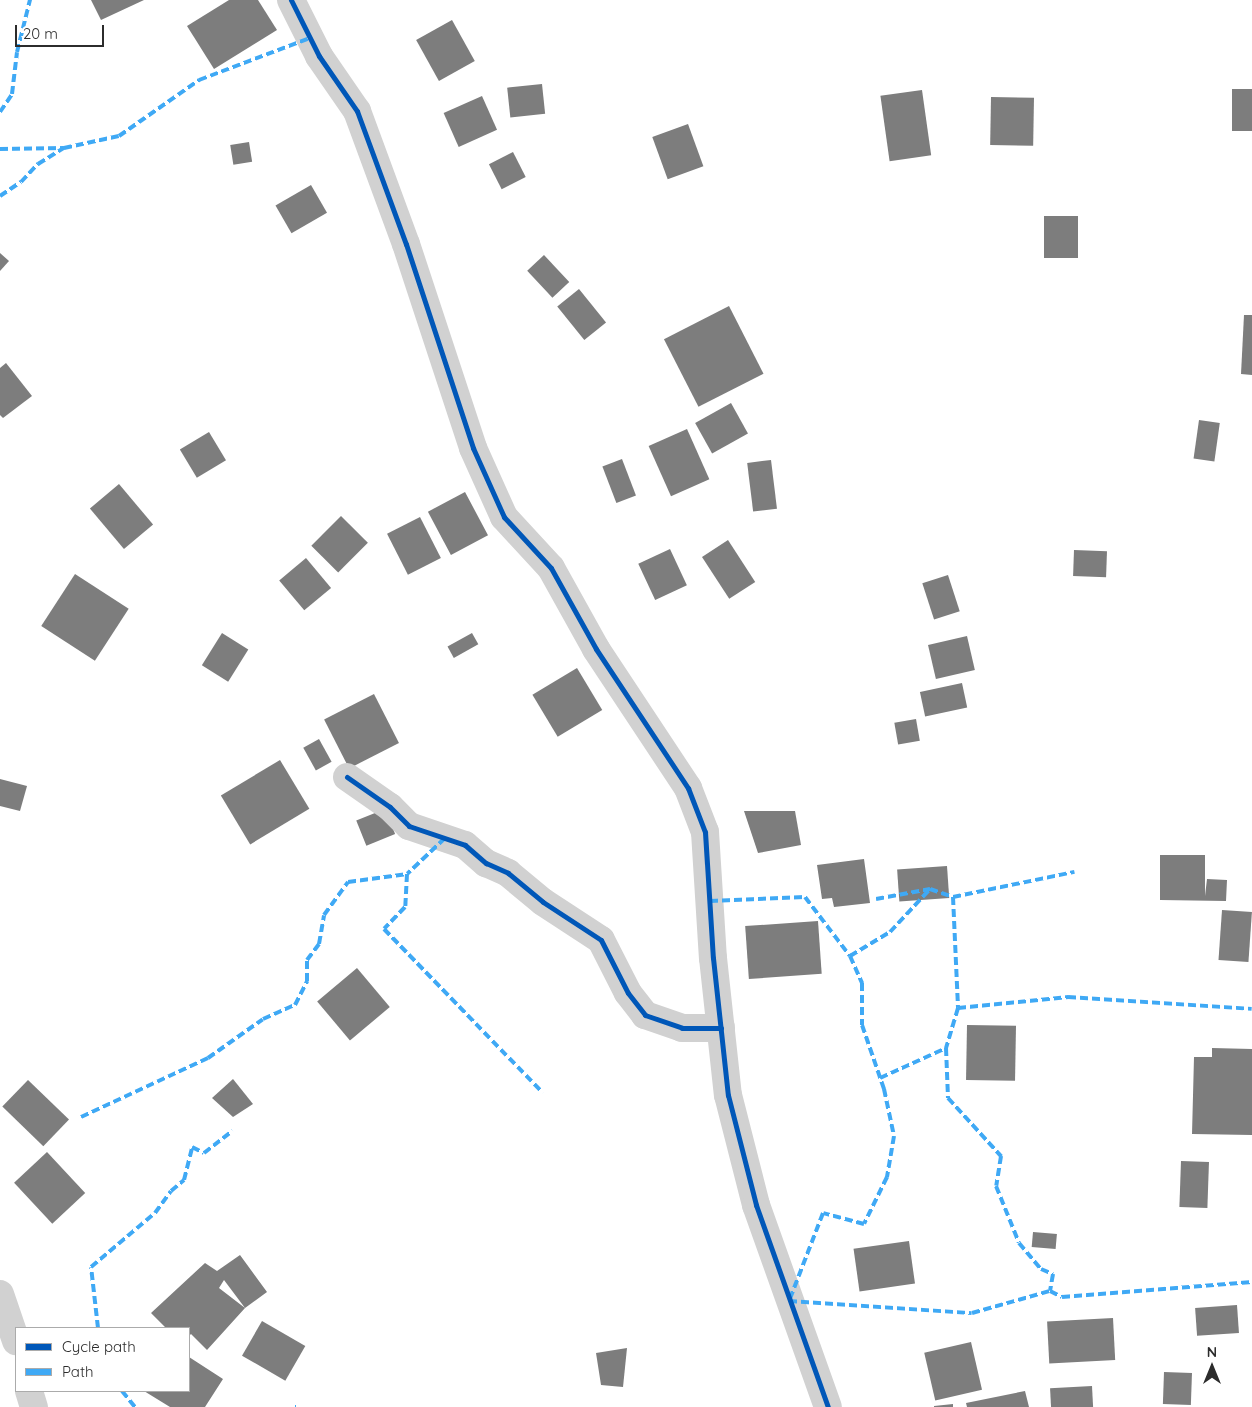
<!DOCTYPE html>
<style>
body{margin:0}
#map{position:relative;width:1252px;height:1407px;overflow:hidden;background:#fff;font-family:Quicksand,sans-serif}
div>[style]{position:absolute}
.building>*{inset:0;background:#7d7d7d;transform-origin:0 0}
.minor>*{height:28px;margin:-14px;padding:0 14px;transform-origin:14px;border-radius:14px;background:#d1d1d1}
.quiet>*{height:4px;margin-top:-2px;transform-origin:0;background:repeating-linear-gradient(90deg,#3fa9f5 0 8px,transparent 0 12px)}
.cycleway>*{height:5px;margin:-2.5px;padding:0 2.5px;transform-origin:2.5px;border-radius:2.5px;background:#0057b8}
span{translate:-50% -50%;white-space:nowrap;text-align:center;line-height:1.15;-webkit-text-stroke:5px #fff;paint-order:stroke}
.legend{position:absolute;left:15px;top:1327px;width:175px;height:65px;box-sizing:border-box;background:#fff;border:1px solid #ababab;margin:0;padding:6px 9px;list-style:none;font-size:15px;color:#2c2c2c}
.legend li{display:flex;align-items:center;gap:10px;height:25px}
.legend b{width:25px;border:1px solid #ababab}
.north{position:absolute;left:1187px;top:1342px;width:50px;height:50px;-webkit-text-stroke:4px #fff;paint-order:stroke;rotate:0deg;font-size:14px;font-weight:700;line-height:20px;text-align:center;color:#2c2c2c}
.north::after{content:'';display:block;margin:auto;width:18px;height:22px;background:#2c2c2c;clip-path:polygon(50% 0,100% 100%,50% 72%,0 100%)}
.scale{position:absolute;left:15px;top:25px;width:89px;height:22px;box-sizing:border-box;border:2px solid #2c2c2c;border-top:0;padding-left:6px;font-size:15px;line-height:18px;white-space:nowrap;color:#2c2c2c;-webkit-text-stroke:4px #fff;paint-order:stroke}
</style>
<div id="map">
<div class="building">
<div style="clip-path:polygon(91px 0,144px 0,101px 20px)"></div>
<div style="clip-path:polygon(229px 0,258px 0,277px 30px,214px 69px,187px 26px)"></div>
<div style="left:452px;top:20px;width:47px;height:41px;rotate:61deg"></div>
<div style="left:542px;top:84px;width:30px;height:35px;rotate:84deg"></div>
<div style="left:1232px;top:89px;width:20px;height:42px"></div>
<div style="left:922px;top:90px;width:66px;height:42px;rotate:82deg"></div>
<div style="left:482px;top:96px;width:37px;height:42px;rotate:66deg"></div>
<div style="left:991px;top:97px;width:43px;height:48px;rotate:1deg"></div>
<div style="left:688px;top:124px;width:45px;height:38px;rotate:70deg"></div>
<div style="left:249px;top:142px;width:20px;height:19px;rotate:81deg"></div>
<div style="left:513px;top:152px;width:28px;height:27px;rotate:63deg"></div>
<div style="left:311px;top:185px;width:32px;height:41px;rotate:60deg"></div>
<div style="left:1044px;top:216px;width:34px;height:42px"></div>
<div style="clip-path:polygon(0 253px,9px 261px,0 271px)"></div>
<div style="left:544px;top:255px;width:37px;height:23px;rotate:47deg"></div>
<div style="left:579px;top:289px;width:43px;height:28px;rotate:51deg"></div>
<div style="left:729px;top:306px;width:76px;height:73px;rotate:63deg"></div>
<div style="clip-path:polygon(1244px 315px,1252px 315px,1252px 375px,1241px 374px)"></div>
<div style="clip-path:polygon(6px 363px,32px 396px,3px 418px,0 415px,0 368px)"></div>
<div style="left:731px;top:403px;width:35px;height:41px;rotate:61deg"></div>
<div style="left:1199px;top:420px;width:21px;height:39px;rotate:8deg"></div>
<div style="left:687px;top:429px;width:55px;height:42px;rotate:66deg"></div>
<div style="left:209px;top:432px;width:33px;height:34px;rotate:59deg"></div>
<div style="left:622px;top:459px;width:39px;height:21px;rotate:69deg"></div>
<div style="left:771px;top:460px;width:49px;height:24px;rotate:83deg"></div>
<div style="left:119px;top:484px;width:53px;height:38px;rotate:50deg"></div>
<div style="left:465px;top:492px;width:49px;height:42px;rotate:62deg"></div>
<div style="left:341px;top:516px;width:38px;height:42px;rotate:45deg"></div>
<div style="left:420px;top:517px;width:46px;height:37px;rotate:63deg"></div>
<div style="left:728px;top:540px;width:50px;height:31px;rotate:57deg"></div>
<div style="left:670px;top:549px;width:40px;height:35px;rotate:65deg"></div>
<div style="left:1074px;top:550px;width:33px;height:26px;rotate:2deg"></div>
<div style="left:306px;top:558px;width:39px;height:35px;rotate:50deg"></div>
<div style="left:75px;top:574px;width:64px;height:62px;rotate:33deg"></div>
<div style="left:948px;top:575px;width:38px;height:27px;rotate:72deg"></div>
<div style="left:222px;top:633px;width:31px;height:38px;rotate:32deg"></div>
<div style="left:472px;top:633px;width:13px;height:28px;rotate:61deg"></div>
<div style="left:967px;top:636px;width:35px;height:40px;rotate:77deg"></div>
<div style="left:577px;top:668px;width:49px;height:52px;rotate:59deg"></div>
<div style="left:962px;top:683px;width:25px;height:43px;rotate:78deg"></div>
<div style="left:374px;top:694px;width:55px;height:56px;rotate:63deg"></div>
<div style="left:916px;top:719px;width:22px;height:22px;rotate:80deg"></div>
<div style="left:319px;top:739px;width:26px;height:18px;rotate:61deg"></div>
<div style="left:280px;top:760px;width:57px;height:69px;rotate:59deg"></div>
<div style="clip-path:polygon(0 779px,27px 786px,20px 811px,0 806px)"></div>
<div style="left:385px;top:809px;width:27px;height:31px;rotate:68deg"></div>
<div style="clip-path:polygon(744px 811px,795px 811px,801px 845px,758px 853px)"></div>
<div style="clip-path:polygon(1160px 855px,1205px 855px,1205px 896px,1207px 879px,1227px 880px,1226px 901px,1160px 900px)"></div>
<div style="clip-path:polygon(864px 859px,870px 903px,834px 907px,832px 898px,822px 899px,817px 865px)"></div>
<div style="left:947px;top:866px;width:32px;height:50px;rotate:86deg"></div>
<div style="left:1222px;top:910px;width:30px;height:50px;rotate:4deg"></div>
<div style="left:818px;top:921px;width:53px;height:73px;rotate:86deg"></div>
<div style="left:357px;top:968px;width:51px;height:52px;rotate:50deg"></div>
<div style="left:967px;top:1025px;width:49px;height:55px;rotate:1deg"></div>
<div style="clip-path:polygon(1212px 1048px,1252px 1049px,1252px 1135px,1192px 1134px,1194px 1057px,1212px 1057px)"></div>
<div style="clip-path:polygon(233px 1079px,253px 1104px,233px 1117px,212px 1098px)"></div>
<div style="left:28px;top:1080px;width:57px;height:37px;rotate:44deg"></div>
<div style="left:47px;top:1152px;width:56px;height:45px;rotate:47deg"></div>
<div style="left:1181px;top:1161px;width:28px;height:46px;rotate:2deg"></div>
<div style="left:1033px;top:1232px;width:24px;height:15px;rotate:5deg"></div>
<div style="left:909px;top:1241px;width:43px;height:56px;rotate:82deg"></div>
<div style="clip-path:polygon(evenodd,240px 1255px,267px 1292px,245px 1308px,207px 1350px,191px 1334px,189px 1336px,189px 1328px,166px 1328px,151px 1313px,205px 1263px,217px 1271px,240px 1255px,224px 1280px,245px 1308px,219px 1288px,224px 1280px)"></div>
<div style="left:1237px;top:1305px;width:28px;height:42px;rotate:86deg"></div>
<div style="left:1113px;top:1318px;width:42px;height:66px;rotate:87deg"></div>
<div style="left:262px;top:1321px;width:50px;height:40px;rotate:30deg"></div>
<div style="left:971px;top:1342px;width:49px;height:48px;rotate:77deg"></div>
<div style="clip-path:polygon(627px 1348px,623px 1387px,601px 1385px,596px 1353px)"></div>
<div style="clip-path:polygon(189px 1357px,223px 1379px,205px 1407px,170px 1407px,144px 1391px,189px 1391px)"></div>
<div style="left:1164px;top:1372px;width:28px;height:32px;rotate:2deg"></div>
<div style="left:1092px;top:1386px;width:21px;height:42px;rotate:87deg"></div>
<div style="clip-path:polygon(1025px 1391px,1029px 1407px,967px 1407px,966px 1403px)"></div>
<div style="clip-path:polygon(953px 1404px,953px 1407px,934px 1407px,934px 1406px)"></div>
</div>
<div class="minor">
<div style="left:291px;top:0;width:63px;rotate:63.4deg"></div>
<div style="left:319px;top:56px;width:67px;rotate:55.4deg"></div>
<div style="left:357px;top:111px;width:142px;rotate:69.8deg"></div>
<div style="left:406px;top:244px;width:215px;rotate:71.8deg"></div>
<div style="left:473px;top:448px;width:76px;rotate:65.8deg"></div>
<div style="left:504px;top:517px;width:69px;rotate:47.3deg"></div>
<div style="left:551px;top:568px;width:93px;rotate:60.9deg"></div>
<div style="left:596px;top:649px;width:167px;rotate:56.5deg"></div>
<div style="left:688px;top:788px;width:47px;rotate:68.9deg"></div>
<div style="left:705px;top:832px;width:126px;rotate:86.4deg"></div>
<div style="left:713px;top:958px;width:138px;rotate:83.8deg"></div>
<div style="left:728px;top:1095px;width:114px;rotate:75.7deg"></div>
<div style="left:756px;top:1205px;width:214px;rotate:70.4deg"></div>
<div style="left:347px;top:777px;width:52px;rotate:34.9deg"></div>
<div style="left:390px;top:807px;width:27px;rotate:45deg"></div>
<div style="left:409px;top:826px;width:59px;rotate:18.7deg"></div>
<div style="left:465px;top:845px;width:28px;rotate:41deg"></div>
<div style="left:486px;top:863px;width:24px;rotate:24deg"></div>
<div style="left:508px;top:873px;width:45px;rotate:39.6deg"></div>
<div style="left:543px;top:902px;width:69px;rotate:33.2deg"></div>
<div style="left:601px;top:940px;width:59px;rotate:63deg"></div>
<div style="left:628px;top:993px;width:28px;rotate:52deg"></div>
<div style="left:645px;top:1015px;width:39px;rotate:19deg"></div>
<div style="left:682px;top:1028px;width:39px"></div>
<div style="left:0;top:1294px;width:50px;rotate:71.2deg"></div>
<div style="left:29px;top:1391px;width:17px;rotate:73deg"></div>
</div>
<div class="quiet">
<div style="left:0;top:112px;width:22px;rotate:-56deg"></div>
<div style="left:12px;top:94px;width:42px;rotate:-83.2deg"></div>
<div style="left:17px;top:52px;width:54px;rotate:-76deg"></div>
<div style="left:0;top:149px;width:64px;rotate:-0.9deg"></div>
<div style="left:64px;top:148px;width:56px;rotate:-12.3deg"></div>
<div style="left:119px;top:136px;width:98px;rotate:-35deg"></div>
<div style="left:199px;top:80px;width:119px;rotate:-20.7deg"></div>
<div style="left:0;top:196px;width:25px;rotate:-34deg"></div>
<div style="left:21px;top:182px;width:25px;rotate:-47deg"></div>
<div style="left:38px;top:164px;width:31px;rotate:-32deg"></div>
<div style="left:445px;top:838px;width:52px;rotate:136.5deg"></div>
<div style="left:407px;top:874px;width:33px;rotate:93deg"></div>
<div style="left:405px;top:907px;width:30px;rotate:134deg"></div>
<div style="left:384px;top:929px;width:228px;rotate:45.9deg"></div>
<div style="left:953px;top:897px;width:111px;rotate:87.4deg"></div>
<div style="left:958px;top:1008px;width:111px;rotate:-5.7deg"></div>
<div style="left:1068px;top:997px;width:184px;rotate:3.7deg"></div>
<div style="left:876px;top:899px;width:55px;rotate:-10.5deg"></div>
<div style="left:930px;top:889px;width:24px;rotate:19deg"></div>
<div style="left:953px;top:897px;width:124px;rotate:-11.7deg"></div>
<div style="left:710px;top:901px;width:95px;rotate:-2.4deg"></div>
<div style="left:805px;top:897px;width:74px;rotate:52.7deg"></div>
<div style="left:850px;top:956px;width:30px;rotate:66deg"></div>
<div style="left:862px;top:983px;width:42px;rotate:90deg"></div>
<div style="left:862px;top:1025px;width:68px;rotate:71deg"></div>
<div style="left:884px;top:1089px;width:48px;rotate:78deg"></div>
<div style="left:894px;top:1136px;width:42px;rotate:99.7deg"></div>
<div style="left:887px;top:1177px;width:52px;rotate:116.1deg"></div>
<div style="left:864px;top:1224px;width:42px;rotate:-165deg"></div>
<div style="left:823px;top:1213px;width:94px;rotate:111.1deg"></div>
<div style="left:789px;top:1301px;width:183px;rotate:3.8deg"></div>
<div style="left:972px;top:1313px;width:81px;rotate:-15.8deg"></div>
<div style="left:850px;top:956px;width:47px;rotate:-31deg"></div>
<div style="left:890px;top:932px;width:59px;rotate:-47.1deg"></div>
<div style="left:958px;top:1008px;width:42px;rotate:106.7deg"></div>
<div style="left:946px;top:1048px;width:50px;rotate:87.7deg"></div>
<div style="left:948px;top:1098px;width:79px;rotate:47.6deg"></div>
<div style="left:1001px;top:1156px;width:30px;rotate:99deg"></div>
<div style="left:996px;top:1186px;width:61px;rotate:68deg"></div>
<div style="left:1019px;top:1243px;width:34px;rotate:50deg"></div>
<div style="left:1041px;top:1269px;width:13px;rotate:23deg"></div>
<div style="left:1053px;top:1274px;width:17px;rotate:100deg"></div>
<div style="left:1050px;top:1291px;width:13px;rotate:27deg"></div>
<div style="left:1062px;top:1297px;width:191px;rotate:-4.5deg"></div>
<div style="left:880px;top:1078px;width:72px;rotate:-24.4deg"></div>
<div style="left:81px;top:1117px;width:140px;rotate:-24.9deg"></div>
<div style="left:208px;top:1058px;width:67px;rotate:-35.3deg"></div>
<div style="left:263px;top:1019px;width:35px;rotate:-24deg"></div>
<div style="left:295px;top:1005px;width:27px;rotate:-63deg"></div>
<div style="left:307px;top:981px;width:21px;rotate:-90deg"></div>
<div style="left:307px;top:960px;width:20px;rotate:-53deg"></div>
<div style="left:319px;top:944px;width:29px;rotate:-80deg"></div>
<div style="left:324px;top:915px;width:41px;rotate:-54deg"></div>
<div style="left:348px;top:882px;width:60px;rotate:-7.7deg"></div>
<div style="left:98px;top:1328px;width:61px;rotate:-96.5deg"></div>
<div style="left:91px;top:1267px;width:84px;rotate:-40.2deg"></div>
<div style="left:155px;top:1213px;width:27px;rotate:-54deg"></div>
<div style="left:171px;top:1191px;width:17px;rotate:-40deg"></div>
<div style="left:184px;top:1180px;width:34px;rotate:-76deg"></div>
<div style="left:192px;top:1147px;width:13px;rotate:27deg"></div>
<div style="left:204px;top:1153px;width:36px;rotate:-38deg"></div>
<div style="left:122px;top:1391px;width:21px;rotate:51deg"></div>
<div style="left:295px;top:1407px;width:1px"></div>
</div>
<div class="cycleway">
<div style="left:291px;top:0;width:63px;rotate:63.4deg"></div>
<div style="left:319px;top:56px;width:67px;rotate:55.4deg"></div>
<div style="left:357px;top:111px;width:142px;rotate:69.8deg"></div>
<div style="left:406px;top:244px;width:215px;rotate:71.8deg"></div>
<div style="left:473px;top:448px;width:76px;rotate:65.8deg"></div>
<div style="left:504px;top:517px;width:69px;rotate:47.3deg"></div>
<div style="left:551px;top:568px;width:93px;rotate:60.9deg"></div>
<div style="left:596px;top:649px;width:167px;rotate:56.5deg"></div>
<div style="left:688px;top:788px;width:47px;rotate:68.9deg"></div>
<div style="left:705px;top:832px;width:126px;rotate:86.4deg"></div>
<div style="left:713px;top:958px;width:138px;rotate:83.8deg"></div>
<div style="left:728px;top:1095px;width:114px;rotate:75.7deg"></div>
<div style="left:756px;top:1205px;width:214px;rotate:70.4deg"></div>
<div style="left:347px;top:777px;width:52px;rotate:34.9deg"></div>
<div style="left:390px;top:807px;width:27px;rotate:45deg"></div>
<div style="left:409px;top:826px;width:59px;rotate:18.7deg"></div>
<div style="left:465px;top:845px;width:28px;rotate:41deg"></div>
<div style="left:486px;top:863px;width:24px;rotate:24deg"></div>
<div style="left:508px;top:873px;width:45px;rotate:39.6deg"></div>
<div style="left:543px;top:902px;width:69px;rotate:33.2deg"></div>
<div style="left:601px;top:940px;width:59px;rotate:63deg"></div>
<div style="left:628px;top:993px;width:28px;rotate:52deg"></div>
<div style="left:645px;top:1015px;width:39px;rotate:19deg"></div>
<div style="left:682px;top:1028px;width:39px"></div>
</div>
<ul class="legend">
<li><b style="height:6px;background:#0057b8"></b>Cycle path</li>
<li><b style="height:6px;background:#3fa9f5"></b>Path</li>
</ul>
<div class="north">N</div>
<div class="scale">20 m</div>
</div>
